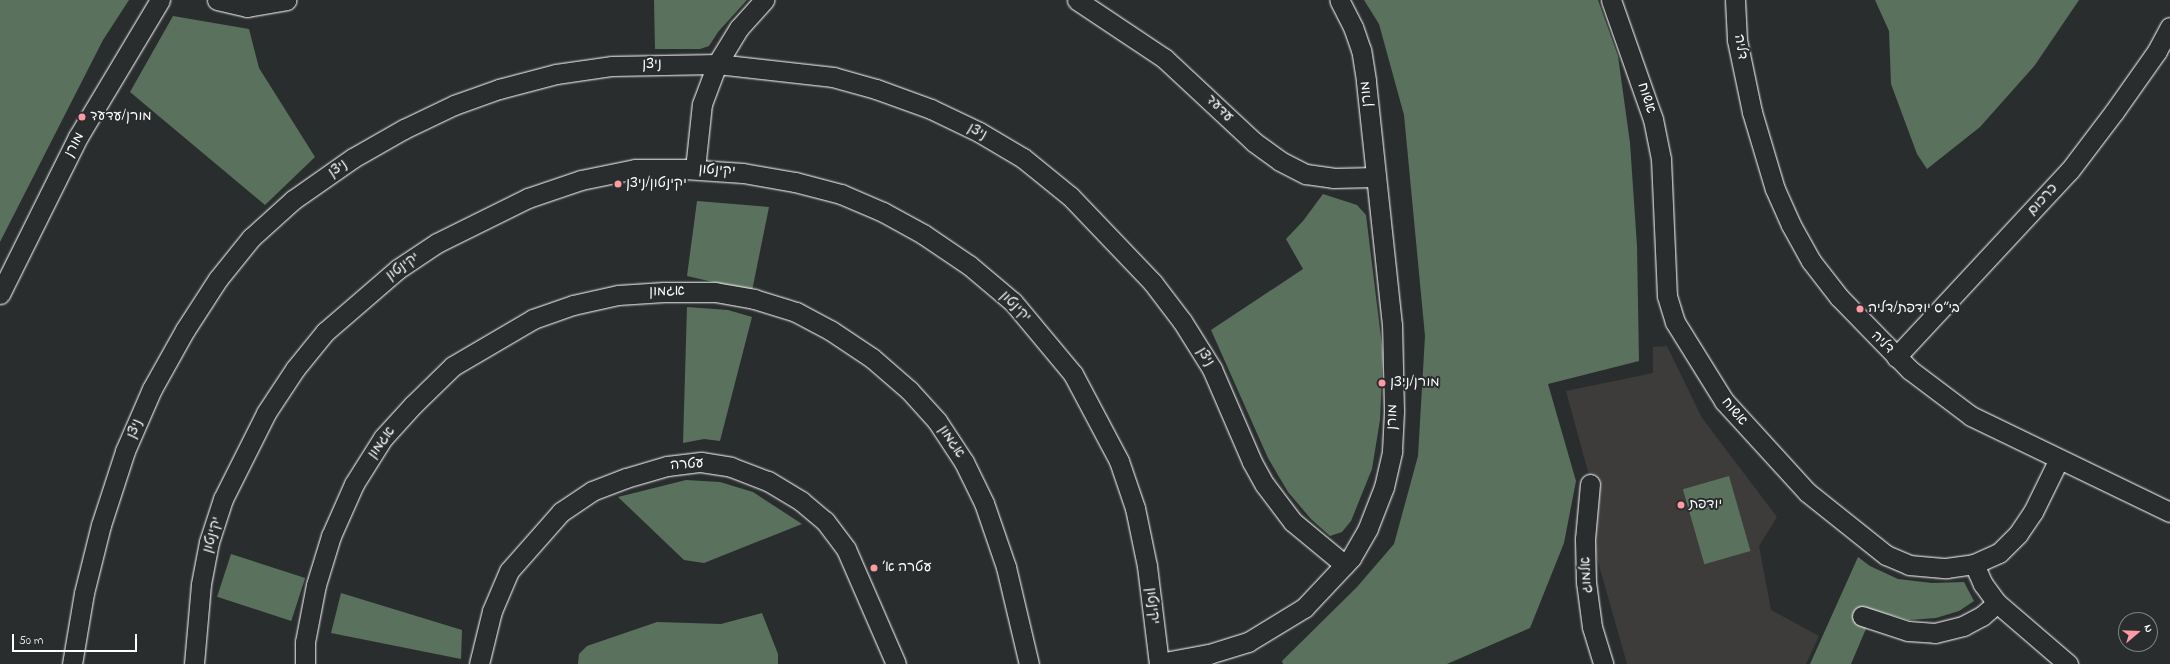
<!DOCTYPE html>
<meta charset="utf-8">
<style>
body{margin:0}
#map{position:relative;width:2170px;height:664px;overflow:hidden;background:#2a2d2e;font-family:"Indie Flower","Playpen Sans Hebrew",sans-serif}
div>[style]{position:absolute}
.built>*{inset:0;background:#3e3b3b}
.green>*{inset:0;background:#5a715d;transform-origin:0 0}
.roads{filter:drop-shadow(0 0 1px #fff) drop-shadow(0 0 1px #fff)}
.minor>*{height:19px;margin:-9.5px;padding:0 9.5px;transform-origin:9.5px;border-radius:9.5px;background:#2a2d2e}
.dots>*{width:11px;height:11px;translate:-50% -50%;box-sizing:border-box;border:2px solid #2a2d2e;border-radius:50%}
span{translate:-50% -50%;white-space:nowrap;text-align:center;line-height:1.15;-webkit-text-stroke:4px #2a2d2e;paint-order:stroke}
.street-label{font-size:14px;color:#fff}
.poi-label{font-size:14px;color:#fff}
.left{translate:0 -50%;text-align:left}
.north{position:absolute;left:2118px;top:612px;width:40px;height:40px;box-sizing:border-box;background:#2a2d2e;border:1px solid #7f8182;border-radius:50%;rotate:71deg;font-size:11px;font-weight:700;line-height:16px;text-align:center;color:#fff}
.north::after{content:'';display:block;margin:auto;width:14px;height:18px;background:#ff9aa2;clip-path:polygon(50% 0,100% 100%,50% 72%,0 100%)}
.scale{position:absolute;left:12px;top:634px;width:125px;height:18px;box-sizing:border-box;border:2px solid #fff;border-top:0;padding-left:5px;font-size:12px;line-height:14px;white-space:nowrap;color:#fff;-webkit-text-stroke:3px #2a2d2e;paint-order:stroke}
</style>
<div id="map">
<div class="built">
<div style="clip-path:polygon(1667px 346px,1702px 418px,1777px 517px,1759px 546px,1771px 610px,1819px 636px,1806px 664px,1627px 664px,1593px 544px,1594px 494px,1566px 391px,1653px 373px,1653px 347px)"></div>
</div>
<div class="green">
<div style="clip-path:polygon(0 0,129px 0,103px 40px,0 242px)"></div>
<div style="clip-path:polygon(654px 0,747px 0,718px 32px,709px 46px,700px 49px,655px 49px)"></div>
<div style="clip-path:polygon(1364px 0,1598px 0,1618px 56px,1630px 143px,1637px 246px,1639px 361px,1548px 384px,1576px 481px,1564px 543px,1530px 628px,1447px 664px,1283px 664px,1282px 661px,1357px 587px,1394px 544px,1418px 456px,1425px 336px,1404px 115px,1379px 24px)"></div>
<div style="clip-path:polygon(1875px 0,2079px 0,2035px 65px,1980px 127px,1927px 169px,1917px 154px,1891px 84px,1889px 31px)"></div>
<div style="clip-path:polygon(173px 16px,249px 29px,259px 68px,315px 157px,265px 205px,130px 92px)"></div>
<div style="clip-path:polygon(1323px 194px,1357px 205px,1366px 215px,1383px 354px,1380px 420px,1372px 469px,1351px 521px,1342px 532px,1330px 536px,1311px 519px,1288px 492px,1268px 458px,1211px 330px,1303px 269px,1286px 239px,1303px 221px)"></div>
<div style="clip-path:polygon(697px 201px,769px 207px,752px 291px,687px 276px)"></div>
<div style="clip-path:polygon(687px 307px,728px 310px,752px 317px,720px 441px,704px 439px,683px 443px)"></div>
<div style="left:1729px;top:476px;width:78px;height:48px;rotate:74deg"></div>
<div style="clip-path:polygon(686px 480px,720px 482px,753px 492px,802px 524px,704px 563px,684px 560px,618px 497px)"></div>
<div style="left:231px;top:554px;width:78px;height:45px;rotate:18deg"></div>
<div style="clip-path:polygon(1858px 557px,1870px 566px,1898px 579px,1932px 583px,1964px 582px,1974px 601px,1959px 611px,1936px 618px,1909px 620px,1874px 610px,1851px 664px,1810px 664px)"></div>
<div style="clip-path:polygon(341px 593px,462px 630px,461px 659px,331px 633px)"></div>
<div style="clip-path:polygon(762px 613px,778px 654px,778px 664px,578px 664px,579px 654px,587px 646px,657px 622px,721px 624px)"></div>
</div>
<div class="roads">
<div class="minor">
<div style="left:217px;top:0;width:31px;rotate:13deg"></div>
<div style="left:247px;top:7px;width:40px;rotate:-10deg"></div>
<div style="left:1077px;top:0;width:105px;rotate:33.7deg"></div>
<div style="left:1164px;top:58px;width:123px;rotate:43deg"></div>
<div style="left:1254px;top:142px;width:32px;rotate:36deg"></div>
<div style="left:1280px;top:161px;width:29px;rotate:27deg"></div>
<div style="left:1306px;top:174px;width:27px;rotate:8deg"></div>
<div style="left:1333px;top:178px;width:43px;rotate:-1.3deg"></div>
<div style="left:1611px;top:0;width:126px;rotate:70.6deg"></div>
<div style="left:1653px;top:119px;width:41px;rotate:78.7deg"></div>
<div style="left:1661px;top:159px;width:137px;rotate:87.5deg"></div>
<div style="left:1667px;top:296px;width:27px;rotate:73deg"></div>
<div style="left:1675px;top:322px;width:93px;rotate:58.2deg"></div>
<div style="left:1724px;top:401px;width:123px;rotate:47.6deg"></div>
<div style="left:1807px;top:492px;width:101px;rotate:38.6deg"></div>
<div style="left:1886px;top:555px;width:25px;rotate:23deg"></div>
<div style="left:1909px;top:565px;width:37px;rotate:5deg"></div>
<div style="left:1946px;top:568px;width:28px;rotate:-8deg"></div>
<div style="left:1974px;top:564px;width:27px;rotate:-24deg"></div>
<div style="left:1999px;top:553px;width:27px;rotate:-45deg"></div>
<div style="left:2018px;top:534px;width:27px;rotate:-56deg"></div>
<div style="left:2033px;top:512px;width:59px;rotate:-63.9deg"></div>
<div style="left:1735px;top:0;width:40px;rotate:87.1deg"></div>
<div style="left:1737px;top:40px;width:74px;rotate:78.2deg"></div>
<div style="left:1752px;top:112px;width:80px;rotate:73.4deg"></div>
<div style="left:1775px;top:189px;width:39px;rotate:66deg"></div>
<div style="left:1791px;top:225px;width:41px;rotate:60.9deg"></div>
<div style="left:1811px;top:261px;width:46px;rotate:52.1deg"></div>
<div style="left:1839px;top:297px;width:102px;rotate:45.8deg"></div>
<div style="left:1910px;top:370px;width:76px;rotate:37deg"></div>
<div style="left:1971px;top:416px;width:221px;rotate:25.8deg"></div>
<div style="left:695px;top:169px;width:65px;rotate:-83.9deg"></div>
<div style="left:702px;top:104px;width:43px;rotate:-69.4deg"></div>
<div style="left:717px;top:64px;width:42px;rotate:-58.6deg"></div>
<div style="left:739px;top:28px;width:38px;rotate:-48deg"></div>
<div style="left:0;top:294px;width:175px;rotate:-63.6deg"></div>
<div style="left:78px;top:137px;width:160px;rotate:-59.1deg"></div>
<div style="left:1896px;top:357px;width:255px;rotate:-47.1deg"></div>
<div style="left:2070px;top:170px;width:73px;rotate:-52.8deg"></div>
<div style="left:2114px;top:112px;width:75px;rotate:-54.8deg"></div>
<div style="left:2157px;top:51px;width:27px;rotate:-62deg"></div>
<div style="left:1590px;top:484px;width:55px;rotate:95.2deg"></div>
<div style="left:1585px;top:539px;width:43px;rotate:88.7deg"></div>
<div style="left:1586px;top:582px;width:45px;rotate:82.4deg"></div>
<div style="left:1592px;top:627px;width:39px;rotate:73deg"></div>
<div style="left:1974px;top:564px;width:22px;rotate:66deg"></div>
<div style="left:1983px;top:584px;width:24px;rotate:54deg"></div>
<div style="left:1997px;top:603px;width:94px;rotate:40.7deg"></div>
<div style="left:1862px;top:616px;width:48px;rotate:18.1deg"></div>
<div style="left:1908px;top:631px;width:27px;rotate:4deg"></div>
<div style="left:1935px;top:633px;width:29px;rotate:-14deg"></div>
<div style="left:1963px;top:626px;width:21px;rotate:-28deg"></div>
<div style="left:1982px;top:616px;width:20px;rotate:-41deg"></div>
<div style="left:1159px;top:663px;width:51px;rotate:-10.2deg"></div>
<div style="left:1209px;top:654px;width:41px;rotate:-17.1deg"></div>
<div style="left:1248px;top:642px;width:66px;rotate:-31.3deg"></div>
<div style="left:1304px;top:608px;width:69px;rotate:-46.8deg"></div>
<div style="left:1351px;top:558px;width:34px;rotate:-60deg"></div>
<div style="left:1368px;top:528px;width:44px;rotate:-68.7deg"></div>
<div style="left:1384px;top:487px;width:37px;rotate:-77deg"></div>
<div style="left:1392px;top:451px;width:40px;rotate:-87.1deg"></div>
<div style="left:1394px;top:411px;width:86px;rotate:-91.3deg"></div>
<div style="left:1392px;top:325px;width:246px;rotate:-96.1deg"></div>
<div style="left:1366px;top:80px;width:30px;rotate:-99deg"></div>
<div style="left:1361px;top:50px;width:24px;rotate:-109deg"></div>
<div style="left:1353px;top:27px;width:30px;rotate:-117deg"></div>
<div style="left:72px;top:664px;width:72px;rotate:-80.4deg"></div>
<div style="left:84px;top:593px;width:70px;rotate:-76deg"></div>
<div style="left:101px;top:525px;width:78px;rotate:-72deg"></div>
<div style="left:125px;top:451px;width:68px;rotate:-66.5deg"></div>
<div style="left:152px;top:389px;width:68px;rotate:-60.8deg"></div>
<div style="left:185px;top:330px;width:61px;rotate:-57.1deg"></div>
<div style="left:218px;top:279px;width:53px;rotate:-51.2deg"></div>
<div style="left:251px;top:238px;width:57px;rotate:-42.1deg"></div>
<div style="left:293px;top:200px;width:73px;rotate:-35deg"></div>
<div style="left:353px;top:158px;width:59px;rotate:-29.6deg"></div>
<div style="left:404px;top:129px;width:55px;rotate:-25.6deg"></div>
<div style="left:454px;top:105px;width:48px;rotate:-19.6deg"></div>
<div style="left:499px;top:89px;width:59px;rotate:-14.7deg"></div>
<div style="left:556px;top:74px;width:57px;rotate:-8.1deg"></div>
<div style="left:612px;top:66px;width:105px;rotate:-1.1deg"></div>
<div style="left:717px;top:64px;width:117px;rotate:6.4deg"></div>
<div style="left:833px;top:77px;width:45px;rotate:15.6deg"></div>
<div style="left:876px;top:89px;width:59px;rotate:20deg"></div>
<div style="left:931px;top:109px;width:53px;rotate:25.6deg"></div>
<div style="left:979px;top:132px;width:51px;rotate:30.6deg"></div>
<div style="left:1023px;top:158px;width:60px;rotate:39deg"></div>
<div style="left:1070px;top:196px;width:120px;rotate:46.3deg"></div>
<div style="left:1153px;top:283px;width:48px;rotate:52.7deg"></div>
<div style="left:1182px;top:321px;width:57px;rotate:58deg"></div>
<div style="left:1212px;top:369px;width:101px;rotate:66.7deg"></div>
<div style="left:1252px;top:462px;width:26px;rotate:61deg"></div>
<div style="left:1265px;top:485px;width:46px;rotate:52.9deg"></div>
<div style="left:1293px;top:522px;width:67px;rotate:39.6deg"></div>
<div style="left:194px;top:664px;width:80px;rotate:-85deg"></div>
<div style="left:201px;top:584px;width:43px;rotate:-79.2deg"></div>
<div style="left:209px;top:542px;width:45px;rotate:-72deg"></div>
<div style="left:223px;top:499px;width:96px;rotate:-63.4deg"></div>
<div style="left:266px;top:413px;width:53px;rotate:-56.6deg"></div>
<div style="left:295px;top:369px;width:48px;rotate:-51deg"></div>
<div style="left:325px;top:332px;width:96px;rotate:-40.8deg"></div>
<div style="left:398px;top:269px;width:47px;rotate:-33.7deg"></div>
<div style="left:437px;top:243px;width:102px;rotate:-26.3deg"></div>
<div style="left:528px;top:198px;width:56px;rotate:-18.8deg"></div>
<div style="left:581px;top:180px;width:55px;rotate:-11.5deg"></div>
<div style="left:635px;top:169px;width:49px"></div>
<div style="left:684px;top:169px;width:59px;rotate:3.9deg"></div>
<div style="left:743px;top:173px;width:53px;rotate:9.8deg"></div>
<div style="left:795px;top:182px;width:48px;rotate:14.6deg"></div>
<div style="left:841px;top:194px;width:46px;rotate:23.2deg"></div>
<div style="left:883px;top:212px;width:46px;rotate:28.8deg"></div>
<div style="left:923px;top:234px;width:55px;rotate:34deg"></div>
<div style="left:969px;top:265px;width:57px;rotate:40.1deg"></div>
<div style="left:1013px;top:302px;width:94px;rotate:50.2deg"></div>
<div style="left:1073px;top:374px;width:98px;rotate:62.1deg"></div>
<div style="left:1119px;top:461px;width:50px;rotate:71.2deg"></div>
<div style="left:1135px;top:508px;width:59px;rotate:78.3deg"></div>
<div style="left:1147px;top:566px;width:99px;rotate:83deg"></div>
<div style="left:305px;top:664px;width:22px;rotate:-90deg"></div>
<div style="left:305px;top:642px;width:58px;rotate:-79.1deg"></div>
<div style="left:316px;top:585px;width:51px;rotate:-73deg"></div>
<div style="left:331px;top:536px;width:57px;rotate:-66.1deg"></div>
<div style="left:354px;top:484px;width:54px;rotate:-57.8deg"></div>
<div style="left:383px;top:438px;width:45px;rotate:-47.7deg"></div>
<div style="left:413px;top:405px;width:56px;rotate:-44.3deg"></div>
<div style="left:453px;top:366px;width:93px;rotate:-30.4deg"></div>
<div style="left:533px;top:319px;width:42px;rotate:-19.3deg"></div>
<div style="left:573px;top:305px;width:46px;rotate:-12.5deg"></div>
<div style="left:618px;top:295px;width:46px;rotate:-3.7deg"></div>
<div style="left:664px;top:292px;width:51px"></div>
<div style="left:715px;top:292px;width:40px;rotate:10deg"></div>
<div style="left:754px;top:299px;width:44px;rotate:17.2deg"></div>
<div style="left:796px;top:312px;width:38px;rotate:28deg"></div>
<div style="left:830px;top:330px;width:50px;rotate:33.7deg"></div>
<div style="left:872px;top:358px;width:49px;rotate:40.9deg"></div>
<div style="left:909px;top:390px;width:42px;rotate:47.9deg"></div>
<div style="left:937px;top:421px;width:49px;rotate:56.6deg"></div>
<div style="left:964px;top:462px;width:46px;rotate:64deg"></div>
<div style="left:984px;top:503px;width:68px;rotate:71deg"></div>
<div style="left:1006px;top:567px;width:100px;rotate:76.7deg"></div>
<div style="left:479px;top:664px;width:55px;rotate:-76.2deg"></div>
<div style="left:492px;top:611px;width:43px;rotate:-67deg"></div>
<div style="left:509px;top:571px;width:79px;rotate:-48.6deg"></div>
<div style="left:561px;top:512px;width:37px;rotate:-34deg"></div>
<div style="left:592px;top:491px;width:36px;rotate:-21deg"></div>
<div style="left:626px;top:478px;width:43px;rotate:-16.3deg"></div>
<div style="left:667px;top:466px;width:34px;rotate:-7deg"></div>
<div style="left:701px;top:462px;width:30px;rotate:9deg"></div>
<div style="left:731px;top:467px;width:40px;rotate:21deg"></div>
<div style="left:768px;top:481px;width:39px;rotate:31deg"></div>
<div style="left:801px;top:501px;width:31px;rotate:40deg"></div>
<div style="left:825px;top:521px;width:35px;rotate:53deg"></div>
<div style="left:846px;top:549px;width:125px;rotate:66.5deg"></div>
</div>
</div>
<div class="dots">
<div style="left:82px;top:117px;background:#ff9aa2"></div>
<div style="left:618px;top:184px;background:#ff9aa2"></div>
<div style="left:1860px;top:309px;background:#ff9aa2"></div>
<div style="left:1382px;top:383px;background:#ff9aa2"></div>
<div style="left:1681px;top:505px;background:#ff9aa2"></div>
<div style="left:874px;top:568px;background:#ff9aa2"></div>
</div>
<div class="street-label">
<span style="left:1740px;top:47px;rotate:81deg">דליה</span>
<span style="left:652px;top:65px;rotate:-1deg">ניצן</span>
<span style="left:1367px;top:94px;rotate:-96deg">מורן</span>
<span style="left:1646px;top:98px;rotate:72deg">אשוח</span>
<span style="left:1219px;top:109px;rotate:44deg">עדעד</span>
<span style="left:977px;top:132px;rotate:28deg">ניצן</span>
<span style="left:75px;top:145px;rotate:-62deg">מורן</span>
<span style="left:338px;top:169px;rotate:-35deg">ניצן</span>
<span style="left:717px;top:171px;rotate:4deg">יקינטון</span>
<span style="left:2043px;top:200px;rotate:-48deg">כרכום</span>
<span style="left:403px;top:267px;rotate:-36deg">יקינטון</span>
<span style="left:667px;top:292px;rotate:-1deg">אגמון</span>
<span style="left:1015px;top:307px;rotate:45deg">יקינטון</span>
<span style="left:1882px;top:343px;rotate:44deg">דליה</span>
<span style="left:1205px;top:357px;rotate:58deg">ניצן</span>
<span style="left:1734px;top:412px;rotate:50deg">אשוח</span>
<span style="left:1393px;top:417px;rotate:-88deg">מורן</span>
<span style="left:135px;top:429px;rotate:-67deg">ניצן</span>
<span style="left:951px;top:442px;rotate:56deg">אגמון</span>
<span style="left:382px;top:443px;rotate:-54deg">אגמון</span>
<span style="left:687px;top:465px;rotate:-4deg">עטרה</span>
<span style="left:213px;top:535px;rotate:-74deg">יקינטון</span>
<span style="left:1587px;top:575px;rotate:-93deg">אלמוג</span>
<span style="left:1152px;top:606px;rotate:83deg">יקינטון</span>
</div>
<div class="poi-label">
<span class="left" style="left:90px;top:117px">מורן/עדעד</span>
<span class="left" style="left:626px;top:184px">יקינטון/ניצן</span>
<span class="left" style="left:1868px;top:309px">בי״ס יודפת/דליה</span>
<span class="left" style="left:1390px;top:383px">מורן/ניצן</span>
<span class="left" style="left:1689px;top:505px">יודפת</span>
<span class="left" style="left:882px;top:568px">עטרה א׳</span>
</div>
<div class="north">N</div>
<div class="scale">50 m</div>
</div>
